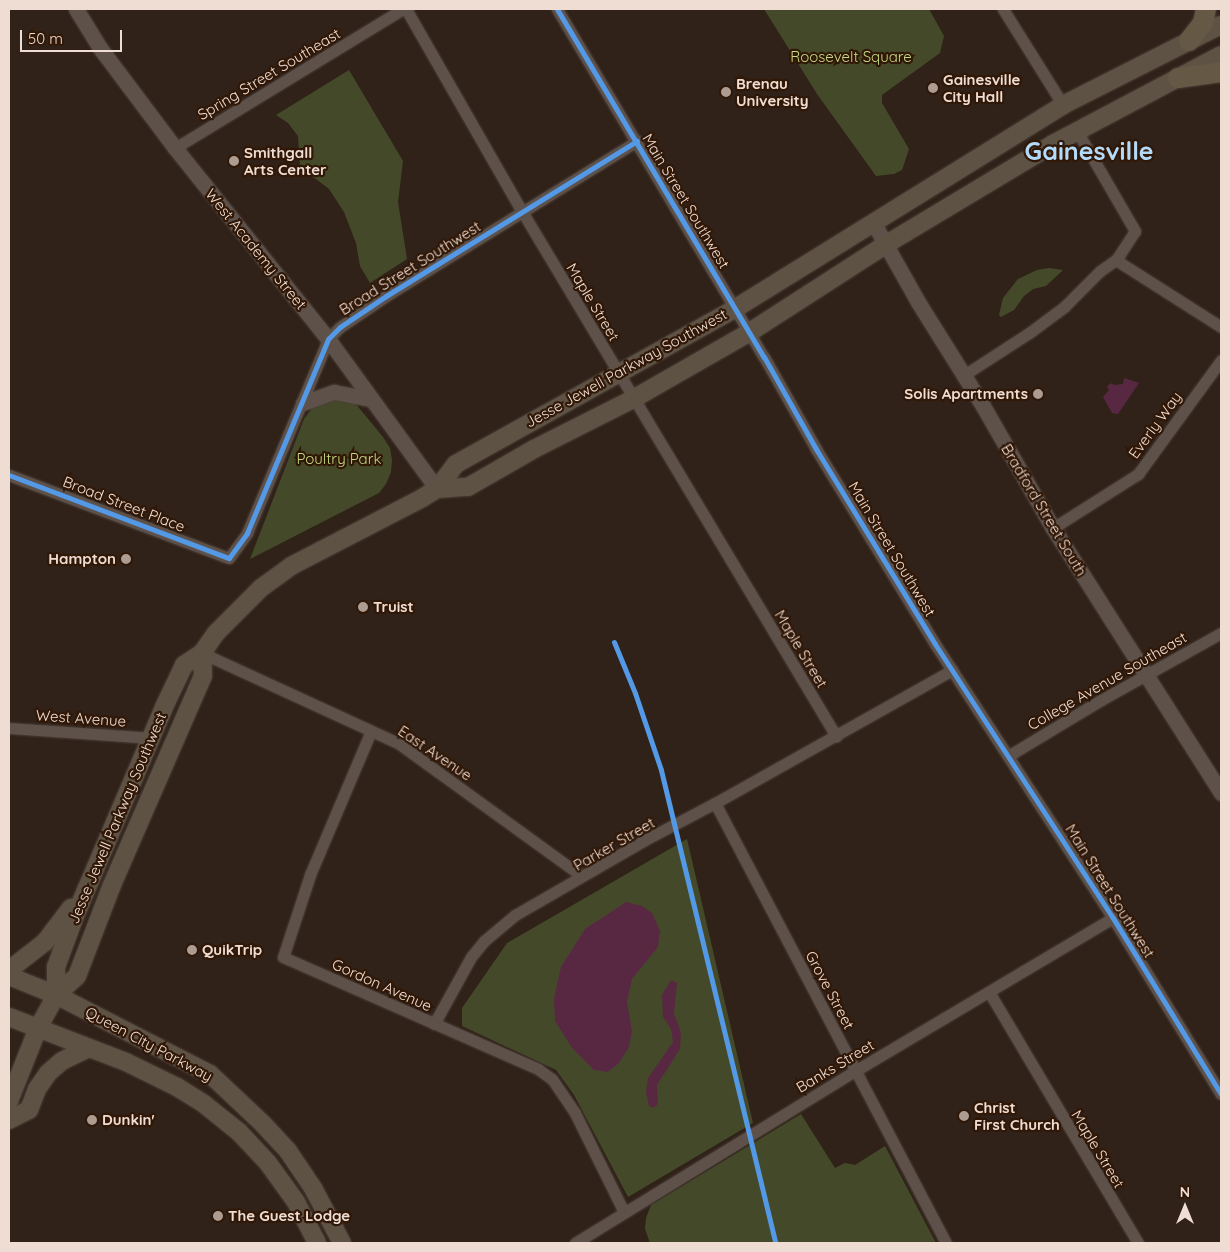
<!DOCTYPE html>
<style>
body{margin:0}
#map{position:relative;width:1230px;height:1252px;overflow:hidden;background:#302219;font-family:Quicksand,sans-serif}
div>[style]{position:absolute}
.green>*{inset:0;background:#444a29}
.water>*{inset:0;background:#582843}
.roads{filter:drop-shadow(0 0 1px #4b3f38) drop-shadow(0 0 1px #4b3f38)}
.street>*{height:11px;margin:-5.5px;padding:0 5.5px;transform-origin:5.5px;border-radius:5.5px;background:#5d514a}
.secondary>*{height:15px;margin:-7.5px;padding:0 7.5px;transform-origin:7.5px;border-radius:7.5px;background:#5d514a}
.primary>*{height:18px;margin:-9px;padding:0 9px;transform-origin:9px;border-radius:9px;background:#5e5244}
.highway>*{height:20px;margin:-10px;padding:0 10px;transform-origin:10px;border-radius:10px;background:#655845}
.cycleway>*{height:5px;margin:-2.5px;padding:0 2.5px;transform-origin:2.5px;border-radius:2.5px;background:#5399e6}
.dots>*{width:14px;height:14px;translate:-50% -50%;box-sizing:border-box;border:2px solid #301706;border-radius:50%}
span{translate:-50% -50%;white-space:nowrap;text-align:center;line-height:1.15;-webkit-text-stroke:4.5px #301706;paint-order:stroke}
.park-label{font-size:15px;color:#c5dc85}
.street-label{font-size:15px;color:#efddd3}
.poi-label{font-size:15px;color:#efddd3;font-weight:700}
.left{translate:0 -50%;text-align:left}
.right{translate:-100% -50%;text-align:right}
.town-label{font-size:25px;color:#b4dafa;font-weight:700}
.frame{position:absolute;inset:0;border:10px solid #efddd3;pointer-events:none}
.north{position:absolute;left:1160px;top:1182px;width:50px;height:50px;-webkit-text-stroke:4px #301706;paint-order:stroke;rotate:0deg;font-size:14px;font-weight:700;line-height:20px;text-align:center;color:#efddd3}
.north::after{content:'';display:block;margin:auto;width:18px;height:22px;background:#efddd3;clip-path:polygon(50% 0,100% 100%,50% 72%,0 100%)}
.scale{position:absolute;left:20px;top:30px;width:102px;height:22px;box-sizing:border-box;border:2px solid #efddd3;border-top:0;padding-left:6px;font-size:15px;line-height:18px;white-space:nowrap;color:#efddd3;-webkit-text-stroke:4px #301706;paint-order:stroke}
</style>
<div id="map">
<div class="green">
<div style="clip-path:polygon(764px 9px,929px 9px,944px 36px,940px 53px,882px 95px,882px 103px,909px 149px,902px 170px,894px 174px,876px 176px,817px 94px)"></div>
<div style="clip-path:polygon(349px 70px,403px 161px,398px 202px,407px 259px,370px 283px,360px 266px,356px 243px,344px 212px,329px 189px,300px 167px,298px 136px,288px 123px,276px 115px)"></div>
<div style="clip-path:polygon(1049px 268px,1063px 270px,1046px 286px,1033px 289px,1024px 296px,1014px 310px,1001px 317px,999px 315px,1003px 298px,1018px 279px,1037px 270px)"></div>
<div style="clip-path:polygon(331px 398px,355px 403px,383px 437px,390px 448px,392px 460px,391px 472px,386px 484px,379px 493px,250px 559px,304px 419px,315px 404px)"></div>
<div style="clip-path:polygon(687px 839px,753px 1123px,628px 1197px,574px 1095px,556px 1070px,462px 1026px,462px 1008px,507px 943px)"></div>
<div style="clip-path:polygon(801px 1114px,835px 1168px,845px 1163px,855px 1165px,885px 1146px,936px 1243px,650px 1243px,645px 1229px,646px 1218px,651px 1205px)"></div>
</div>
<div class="water">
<div style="clip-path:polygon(1124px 378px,1139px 383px,1118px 414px,1112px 413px,1103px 397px,1109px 390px,1107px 386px,1112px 383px,1114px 385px,1123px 384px)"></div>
<div style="clip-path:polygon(626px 902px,642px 906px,652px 913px,660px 931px,658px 947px,632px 979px,627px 1002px,632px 1031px,629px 1047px,619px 1063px,608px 1072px,594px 1070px,572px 1048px,555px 1021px,554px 998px,561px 967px,585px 929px)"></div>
<div style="clip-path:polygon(671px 980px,677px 983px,674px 1013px,681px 1033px,680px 1049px,657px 1085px,658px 1104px,653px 1108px,649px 1106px,646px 1092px,648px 1078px,673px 1042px,671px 1029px,663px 1017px,662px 995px)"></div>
</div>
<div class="roads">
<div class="street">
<div style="left:406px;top:9px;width:235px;rotate:60.2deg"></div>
<div style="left:523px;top:213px;width:610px;rotate:59.1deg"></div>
<div style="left:557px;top:9px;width:405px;rotate:59.3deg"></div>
<div style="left:764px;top:357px;width:106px;rotate:60.5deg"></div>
<div style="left:816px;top:449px;width:228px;rotate:58.6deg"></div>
<div style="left:935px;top:644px;width:327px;rotate:57deg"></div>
<div style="left:1113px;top:918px;width:206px;rotate:58.5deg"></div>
<div style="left:1003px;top:9px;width:113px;rotate:58deg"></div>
<div style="left:1077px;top:131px;width:116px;rotate:59.9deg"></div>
<div style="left:1135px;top:231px;width:35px;rotate:123deg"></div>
<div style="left:1116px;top:260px;width:125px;rotate:32.5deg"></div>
<div style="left:175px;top:148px;width:267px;rotate:-31.4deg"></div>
<div style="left:964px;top:375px;width:77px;rotate:-32.9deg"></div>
<div style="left:1029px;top:333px;width:44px;rotate:-36.6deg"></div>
<div style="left:1064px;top:307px;width:51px;rotate:-45deg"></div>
<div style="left:1100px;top:271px;width:19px;rotate:-35deg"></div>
<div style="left:9px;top:475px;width:235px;rotate:20.7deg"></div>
<div style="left:229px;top:558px;width:31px;rotate:-54deg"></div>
<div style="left:247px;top:533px;width:210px;rotate:-67.3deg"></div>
<div style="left:328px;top:339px;width:17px;rotate:-45deg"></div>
<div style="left:340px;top:327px;width:55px;rotate:-34deg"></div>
<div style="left:386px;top:296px;width:295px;rotate:-31.7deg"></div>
<div style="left:1053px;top:528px;width:101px;rotate:-32.4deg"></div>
<div style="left:1138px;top:474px;width:141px;rotate:-53.9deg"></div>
<div style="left:202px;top:653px;width:216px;rotate:24.7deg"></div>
<div style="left:398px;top:743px;width:227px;rotate:35.9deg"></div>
<div style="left:9px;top:728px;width:142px;rotate:4deg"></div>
<div style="left:371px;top:731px;width:156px;rotate:113deg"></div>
<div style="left:310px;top:875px;width:86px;rotate:108.2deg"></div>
<div style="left:283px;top:957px;width:279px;rotate:23.7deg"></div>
<div style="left:538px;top:1069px;width:17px;rotate:36deg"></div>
<div style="left:552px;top:1079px;width:41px;rotate:55.9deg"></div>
<div style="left:575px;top:1113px;width:110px;rotate:63.7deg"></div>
<div style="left:1008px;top:756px;width:109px;rotate:-31.1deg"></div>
<div style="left:1101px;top:700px;width:137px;rotate:-29.2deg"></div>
<div style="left:715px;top:803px;width:497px;rotate:62.3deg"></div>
<div style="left:989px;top:992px;width:292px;rotate:59.3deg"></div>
<div style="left:434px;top:1024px;width:77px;rotate:-61.1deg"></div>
<div style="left:471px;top:957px;width:21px;rotate:-51deg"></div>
<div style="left:484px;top:941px;width:40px;rotate:-40deg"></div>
<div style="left:515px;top:915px;width:148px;rotate:-30deg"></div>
<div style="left:643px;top:841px;width:81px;rotate:-27.8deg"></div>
<div style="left:715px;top:803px;width:272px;rotate:-29.3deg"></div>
<div style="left:575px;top:1243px;width:329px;rotate:-31.6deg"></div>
<div style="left:855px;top:1071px;width:300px;rotate:-30.7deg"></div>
</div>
<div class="secondary">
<div style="left:76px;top:9px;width:46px;rotate:58.4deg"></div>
<div style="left:100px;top:48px;width:125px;rotate:53.1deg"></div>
<div style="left:175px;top:148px;width:245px;rotate:51.3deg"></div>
<div style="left:328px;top:339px;width:185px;rotate:54deg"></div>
<div style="left:873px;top:222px;width:92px;rotate:60.6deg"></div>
<div style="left:918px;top:302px;width:123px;rotate:58deg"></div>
<div style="left:983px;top:406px;width:141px;rotate:60.2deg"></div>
<div style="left:1053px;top:528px;width:314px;rotate:57.6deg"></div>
<div style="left:303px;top:403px;width:33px;rotate:-20deg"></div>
<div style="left:334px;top:392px;width:38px;rotate:11deg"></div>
</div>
<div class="primary">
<div style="left:437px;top:489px;width:31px;rotate:-4deg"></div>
<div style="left:468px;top:487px;width:76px;rotate:-29.9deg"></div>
<div style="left:534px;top:449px;width:111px;rotate:-26.8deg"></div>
<div style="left:633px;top:399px;width:135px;rotate:-29.8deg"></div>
<div style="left:750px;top:332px;width:161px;rotate:-32.8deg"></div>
<div style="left:885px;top:245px;width:196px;rotate:-31deg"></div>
<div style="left:1053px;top:144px;width:190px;rotate:-27.9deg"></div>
<div style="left:9px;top:970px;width:46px;rotate:-37.9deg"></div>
<div style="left:45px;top:942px;width:43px;rotate:-52.6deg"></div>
<div style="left:9px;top:976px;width:51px;rotate:22deg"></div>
<div style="left:56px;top:995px;width:173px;rotate:27.2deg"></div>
<div style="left:210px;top:1074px;width:73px;rotate:43.3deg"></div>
<div style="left:263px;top:1124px;width:37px;rotate:47deg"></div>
<div style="left:288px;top:1151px;width:45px;rotate:56deg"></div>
<div style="left:313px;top:1188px;width:62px;rotate:62.2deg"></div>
<div style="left:56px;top:995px;width:28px;rotate:-90deg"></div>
<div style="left:56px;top:967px;width:54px;rotate:-69.6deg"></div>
<div style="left:75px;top:916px;width:227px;rotate:-66.9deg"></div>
<div style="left:164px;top:707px;width:47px;rotate:-64.5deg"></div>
<div style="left:184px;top:665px;width:22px;rotate:-34deg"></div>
<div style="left:202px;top:653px;width:24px;rotate:-55deg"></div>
<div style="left:216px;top:633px;width:64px;rotate:-45deg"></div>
<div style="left:261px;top:588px;width:37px;rotate:-36deg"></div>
<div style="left:291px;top:566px;width:148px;rotate:-27.4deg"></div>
<div style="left:422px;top:498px;width:17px;rotate:-31deg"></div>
<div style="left:437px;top:489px;width:31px;rotate:-53deg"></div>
<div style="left:456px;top:464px;width:321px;rotate:-29.1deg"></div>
<div style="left:736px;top:308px;width:385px;rotate:-31.8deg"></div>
<div style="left:1063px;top:105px;width:177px;rotate:-26.9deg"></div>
<div style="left:9px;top:1017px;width:125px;rotate:21deg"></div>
<div style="left:126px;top:1062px;width:57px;rotate:26.1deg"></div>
<div style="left:177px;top:1087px;width:32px;rotate:32deg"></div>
<div style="left:204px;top:1104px;width:45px;rotate:38.7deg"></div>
<div style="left:239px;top:1132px;width:42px;rotate:46.9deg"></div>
<div style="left:268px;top:1163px;width:48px;rotate:54.3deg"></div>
<div style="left:296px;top:1202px;width:46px;rotate:62.9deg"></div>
<div style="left:9px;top:1101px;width:79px;rotate:-68.3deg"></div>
<div style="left:38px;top:1028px;width:38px;rotate:-61deg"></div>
<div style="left:56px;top:995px;width:28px;rotate:-42deg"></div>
<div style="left:77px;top:976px;width:97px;rotate:-69deg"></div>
<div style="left:112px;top:885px;width:228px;rotate:-66.5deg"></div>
<div style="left:203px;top:676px;width:23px;rotate:-92deg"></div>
<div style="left:9px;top:1120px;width:22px;rotate:-27deg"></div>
<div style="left:29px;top:1110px;width:22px;rotate:-69deg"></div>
<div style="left:37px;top:1089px;width:19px;rotate:-55deg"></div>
<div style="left:48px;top:1073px;width:18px;rotate:-41deg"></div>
<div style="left:62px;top:1061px;width:30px;rotate:-26deg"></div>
</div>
<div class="highway">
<div style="left:1189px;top:41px;width:23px;rotate:-52deg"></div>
<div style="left:1203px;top:23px;width:14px;rotate:-78deg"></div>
<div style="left:1178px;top:78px;width:43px;rotate:-7.9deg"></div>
</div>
</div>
<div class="cycleway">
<div style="left:557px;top:9px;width:405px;rotate:59.3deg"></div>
<div style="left:764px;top:357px;width:106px;rotate:60.5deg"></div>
<div style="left:816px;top:449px;width:228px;rotate:58.6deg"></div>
<div style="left:935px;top:644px;width:327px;rotate:57deg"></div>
<div style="left:1113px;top:918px;width:206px;rotate:58.5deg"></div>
<div style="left:9px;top:475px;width:235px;rotate:20.7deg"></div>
<div style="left:229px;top:558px;width:31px;rotate:-54deg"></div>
<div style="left:247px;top:533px;width:210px;rotate:-67.3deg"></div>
<div style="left:328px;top:339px;width:17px;rotate:-45deg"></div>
<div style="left:340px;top:327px;width:55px;rotate:-34deg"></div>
<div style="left:386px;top:296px;width:295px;rotate:-31.7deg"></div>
<div style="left:614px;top:642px;width:55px;rotate:67.6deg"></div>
<div style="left:635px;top:693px;width:81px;rotate:71.3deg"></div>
<div style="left:661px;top:770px;width:487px;rotate:76.4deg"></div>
</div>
<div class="dots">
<div style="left:933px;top:88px;background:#ac9c92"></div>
<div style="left:726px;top:92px;background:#ac9c92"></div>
<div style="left:234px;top:161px;background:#ac9c92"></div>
<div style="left:1038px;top:394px;background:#ac9c92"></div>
<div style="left:126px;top:559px;background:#ac9c92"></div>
<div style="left:363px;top:607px;background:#ac9c92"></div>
<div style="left:192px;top:950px;background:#ac9c92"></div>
<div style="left:964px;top:1116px;background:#ac9c92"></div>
<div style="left:92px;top:1120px;background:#ac9c92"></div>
<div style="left:218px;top:1216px;background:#ac9c92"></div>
</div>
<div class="park-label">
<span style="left:851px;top:57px">Roosevelt Square</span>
<span style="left:339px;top:459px">Poultry Park</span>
</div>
<div class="street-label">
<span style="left:269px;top:74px;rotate:-31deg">Spring Street Southeast</span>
<span style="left:686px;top:201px;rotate:59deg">Main Street Southwest</span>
<span style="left:256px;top:249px;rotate:51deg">West Academy Street</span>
<span style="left:410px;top:268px;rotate:-32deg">Broad Street Southwest</span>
<span style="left:593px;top:302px;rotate:59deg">Maple Street</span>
<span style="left:626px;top:368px;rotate:-29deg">Jesse Jewell Parkway Southwest</span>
<span style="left:1155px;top:425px;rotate:-54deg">Everly Way</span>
<span style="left:124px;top:504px;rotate:21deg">Broad Street Place</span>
<span style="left:1044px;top:510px;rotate:59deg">Bradford Street South</span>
<span style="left:892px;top:549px;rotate:59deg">Main Street Southwest</span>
<span style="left:801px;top:649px;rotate:59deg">Maple Street</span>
<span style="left:1107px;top:681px;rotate:-30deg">College Avenue Southeast</span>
<span style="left:81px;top:718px;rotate:4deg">West Avenue</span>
<span style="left:435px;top:753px;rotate:34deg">East Avenue</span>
<span style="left:117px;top:818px;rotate:-67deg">Jesse Jewell Parkway Southwest</span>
<span style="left:614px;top:844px;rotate:-30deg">Parker Street</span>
<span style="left:1110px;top:891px;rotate:58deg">Main Street Southwest</span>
<span style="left:382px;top:985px;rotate:24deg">Gordon Avenue</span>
<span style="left:830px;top:990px;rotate:62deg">Grove Street</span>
<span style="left:149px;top:1044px;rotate:28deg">Queen City Parkway</span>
<span style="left:835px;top:1066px;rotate:-31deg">Banks Street</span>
<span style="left:1098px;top:1149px;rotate:59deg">Maple Street</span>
</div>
<div class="poi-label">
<span class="left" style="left:943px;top:88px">Gainesville<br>City Hall</span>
<span class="left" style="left:736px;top:92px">Brenau<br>University</span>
<span class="left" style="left:244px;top:161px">Smithgall<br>Arts Center</span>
<span class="right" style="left:1028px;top:394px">Solis Apartments</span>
<span class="right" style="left:116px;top:559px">Hampton</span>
<span class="left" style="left:373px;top:607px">Truist</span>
<span class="left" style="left:202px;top:950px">QuikTrip</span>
<span class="left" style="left:974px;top:1116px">Christ<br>First Church</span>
<span class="left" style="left:102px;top:1120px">Dunkin'</span>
<span class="left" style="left:228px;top:1216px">The Guest Lodge</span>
</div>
<div class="town-label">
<span style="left:1089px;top:151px">Gainesville</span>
</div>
<div class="frame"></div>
<div class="north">N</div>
<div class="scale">50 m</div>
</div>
